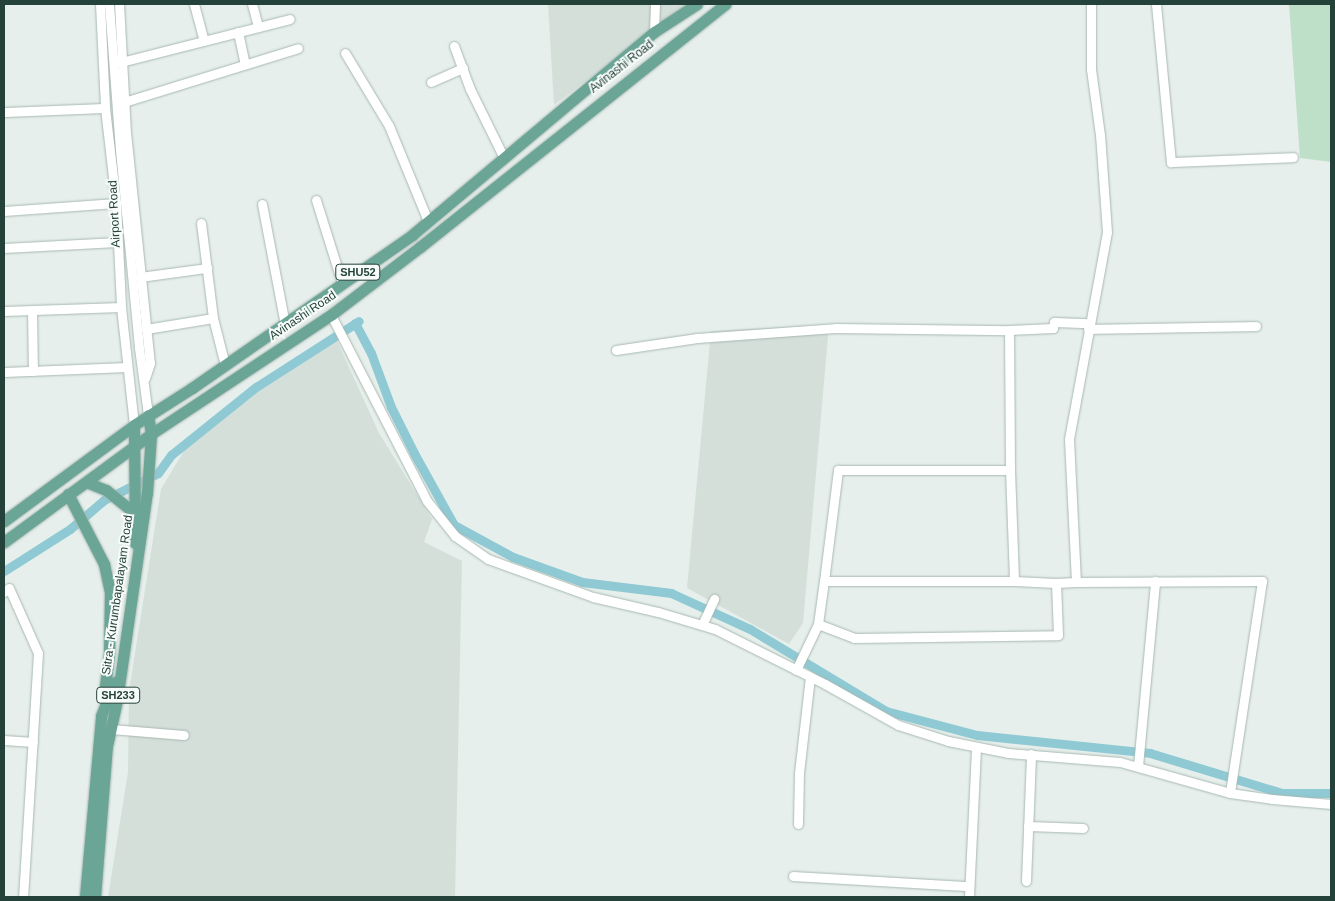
<!DOCTYPE html>
<style>
body{margin:0}
#map{position:relative;width:1335px;height:901px;overflow:hidden;background:#e6efeb;font-family:Arial,sans-serif}
div>[style]{position:absolute}
.built>*{inset:0;background:#d4dfda}
.green>*{inset:0;background:#bfe0c8}
.canal>*{height:9px;margin:-4.5px;padding:0 4.5px;transform-origin:4.5px;border-radius:4.5px;background:#8ec9d4}
.roads{filter:drop-shadow(0 0 1px #a8b8b2) drop-shadow(0 0 1px #a8b8b2)}
.minor>*{height:9px;margin:-4.5px;padding:0 4.5px;transform-origin:4.5px;border-radius:4.5px;background:#fff}
.major>*{height:11px;margin:-5.5px;padding:0 5.5px;transform-origin:5.5px;border-radius:5.5px;background:#6aa596}
span{translate:-50% -50%;white-space:nowrap;text-align:center;line-height:1.15;-webkit-text-stroke:4px #f7fbf9;paint-order:stroke}
.shield-label span{padding:1px 4px;background:#f7fbf9;border:1px solid;border-radius:4px;-webkit-text-stroke-width:0}
.shield-label{font-size:11px;color:#24423a;font-weight:700}
.street-label{font-size:12px;color:#24423a}
.frame{position:absolute;inset:0;border:5px solid #24423a;pointer-events:none}
</style>
<div id="map">
<div class="built">
<div style="clip-path:polygon(548px 4px,688px 4px,554px 105px)"></div>
<div style="clip-path:polygon(829px 325px,803px 623px,789px 644px,687px 588px,711px 331px)"></div>
<div style="clip-path:polygon(337px 341px,379px 433px,432px 519px,424px 542px,462px 561px,455px 897px,108px 897px,128px 772px,129px 691px,161px 489px,196px 431px)"></div>
</div>
<div class="green">
<div style="clip-path:polygon(1289px 4px,1331px 4px,1331px 162px,1300px 158px)"></div>
</div>
<div class="canal">
<div style="left:355px;top:323px;width:34px;rotate:62deg"></div>
<div style="left:371px;top:353px;width:58px;rotate:69.7deg"></div>
<div style="left:391px;top:407px;width:54px;rotate:63.4deg"></div>
<div style="left:415px;top:455px;width:80px;rotate:60.9deg"></div>
<div style="left:454px;top:525px;width:67px;rotate:28.5deg"></div>
<div style="left:513px;top:557px;width:73px;rotate:19.9deg"></div>
<div style="left:582px;top:582px;width:90px;rotate:7deg"></div>
<div style="left:671px;top:593px;width:87px;rotate:24.5deg"></div>
<div style="left:750px;top:629px;width:159px;rotate:31.1deg"></div>
<div style="left:886px;top:711px;width:94px;rotate:14.8deg"></div>
<div style="left:977px;top:735px;width:174px;rotate:5.9deg"></div>
<div style="left:1150px;top:753px;width:138px;rotate:16.9deg"></div>
<div style="left:1282px;top:793px;width:49px"></div>
<div style="left:4px;top:571px;width:78px;rotate:-32.5deg"></div>
<div style="left:70px;top:529px;width:45px;rotate:-40.5deg"></div>
<div style="left:104px;top:500px;width:60px;rotate:-26.6deg"></div>
<div style="left:158px;top:473px;width:22px;rotate:-54deg"></div>
<div style="left:171px;top:455px;width:109px;rotate:-38.7deg"></div>
<div style="left:256px;top:387px;width:122px;rotate:-32.7deg"></div>
</div>
<div class="roads">
<div class="minor">
<div style="left:100px;top:4px;width:104px;rotate:87.2deg"></div>
<div style="left:105px;top:108px;width:96px;rotate:83.4deg"></div>
<div style="left:116px;top:203px;width:104px;rotate:87.2deg"></div>
<div style="left:121px;top:307px;width:119px;rotate:83.7deg"></div>
<div style="left:109px;top:4px;width:146px;rotate:85.7deg"></div>
<div style="left:120px;top:150px;width:199px;rotate:84.5deg"></div>
<div style="left:139px;top:348px;width:68px;rotate:82.3deg"></div>
<div style="left:119px;top:4px;width:128px;rotate:86.9deg"></div>
<div style="left:126px;top:132px;width:232px;rotate:84.1deg"></div>
<div style="left:150px;top:363px;width:16px;rotate:108deg"></div>
<div style="left:194px;top:4px;width:38px;rotate:75deg"></div>
<div style="left:252px;top:4px;width:24px;rotate:75deg"></div>
<div style="left:1156px;top:4px;width:159px;rotate:84.6deg"></div>
<div style="left:1171px;top:162px;width:122px;rotate:-2.3deg"></div>
<div style="left:238px;top:32px;width:33px;rotate:78deg"></div>
<div style="left:654px;top:32px;width:28px;rotate:-88deg"></div>
<div style="left:454px;top:46px;width:46px;rotate:69.6deg"></div>
<div style="left:470px;top:89px;width:77px;rotate:63.8deg"></div>
<div style="left:345px;top:53px;width:85px;rotate:58.9deg"></div>
<div style="left:389px;top:126px;width:103px;rotate:67.7deg"></div>
<div style="left:121px;top:62px;width:174px;rotate:-14.3deg"></div>
<div style="left:431px;top:82px;width:35px;rotate:-24deg"></div>
<div style="left:124px;top:102px;width:182px;rotate:-17.2deg"></div>
<div style="left:4px;top:112px;width:101px;rotate:-2.3deg"></div>
<div style="left:316px;top:200px;width:87px;rotate:72.6deg"></div>
<div style="left:262px;top:204px;width:123px;rotate:79.2deg"></div>
<div style="left:4px;top:211px;width:112px;rotate:-4.1deg"></div>
<div style="left:201px;top:223px;width:96px;rotate:82.8deg"></div>
<div style="left:213px;top:318px;width:49px;rotate:75.7deg"></div>
<div style="left:4px;top:248px;width:113px;rotate:-3deg"></div>
<div style="left:140px;top:277px;width:68px;rotate:-7.7deg"></div>
<div style="left:32px;top:310px;width:61px;rotate:89.1deg"></div>
<div style="left:4px;top:311px;width:117px;rotate:-2deg"></div>
<div style="left:331px;top:315px;width:209px;rotate:62.7deg"></div>
<div style="left:427px;top:501px;width:45px;rotate:51.3deg"></div>
<div style="left:455px;top:536px;width:40px;rotate:34.9deg"></div>
<div style="left:488px;top:559px;width:112px;rotate:19.9deg"></div>
<div style="left:593px;top:597px;width:67px;rotate:13deg"></div>
<div style="left:658px;top:612px;width:59px;rotate:16.6deg"></div>
<div style="left:715px;top:629px;width:123px;rotate:26.6deg"></div>
<div style="left:825px;top:684px;width:84px;rotate:29.3deg"></div>
<div style="left:898px;top:725px;width:52px;rotate:17.7deg"></div>
<div style="left:948px;top:741px;width:61px;rotate:11.3deg"></div>
<div style="left:1008px;top:753px;width:112px;rotate:4.6deg"></div>
<div style="left:1120px;top:762px;width:114px;rotate:15.7deg"></div>
<div style="left:1230px;top:793px;width:42px;rotate:8.1deg"></div>
<div style="left:1272px;top:799px;width:59px;rotate:4.8deg"></div>
<div style="left:146px;top:329px;width:68px;rotate:-9.3deg"></div>
<div style="left:1088px;top:329px;width:168px;rotate:-1deg"></div>
<div style="left:616px;top:350px;width:82px;rotate:-8.4deg"></div>
<div style="left:697px;top:338px;width:138px;rotate:-4.1deg"></div>
<div style="left:835px;top:328px;width:174px;rotate:0.7deg"></div>
<div style="left:4px;top:372px;width:123px;rotate:-2.3deg"></div>
<div style="left:1010px;top:470px;width:140px;rotate:-90.4deg"></div>
<div style="left:1009px;top:330px;width:44px;rotate:-2.6deg"></div>
<div style="left:1053px;top:328px;width:6px;rotate:-81deg"></div>
<div style="left:1054px;top:322px;width:35px;rotate:2deg"></div>
<div style="left:1076px;top:582px;width:186px;rotate:-0.3deg"></div>
<div style="left:1262px;top:581px;width:214px;rotate:98.6deg"></div>
<div style="left:1056px;top:583px;width:20px;rotate:-3deg"></div>
<div style="left:1076px;top:582px;width:143px;rotate:-92.8deg"></div>
<div style="left:1069px;top:439px;width:210px;rotate:-79.6deg"></div>
<div style="left:1107px;top:232px;width:97px;rotate:-94.1deg"></div>
<div style="left:1100px;top:135px;width:67px;rotate:-97.8deg"></div>
<div style="left:1091px;top:69px;width:65px;rotate:-90deg"></div>
<div style="left:4px;top:592px;width:6px;rotate:-39deg"></div>
<div style="left:9px;top:588px;width:71px;rotate:66deg"></div>
<div style="left:38px;top:653px;width:244px;rotate:93.5deg"></div>
<div style="left:818px;top:624px;width:39px;rotate:21deg"></div>
<div style="left:854px;top:638px;width:204px;rotate:-0.8deg"></div>
<div style="left:1058px;top:635px;width:52px;rotate:-92.2deg"></div>
<div style="left:1056px;top:583px;width:42px;rotate:-177.3deg"></div>
<div style="left:702px;top:625px;width:29px;rotate:-65deg"></div>
<div style="left:796px;top:670px;width:51px;rotate:-64.4deg"></div>
<div style="left:818px;top:624px;width:43px;rotate:-82.1deg"></div>
<div style="left:824px;top:581px;width:112px;rotate:-82.8deg"></div>
<div style="left:838px;top:470px;width:172px"></div>
<div style="left:1010px;top:470px;width:111px;rotate:87.9deg"></div>
<div style="left:1014px;top:581px;width:190px;rotate:180deg"></div>
<div style="left:111px;top:729px;width:73px;rotate:4.7deg"></div>
<div style="left:4px;top:740px;width:29px;rotate:4deg"></div>
<div style="left:1138px;top:766px;width:186px;rotate:-84.7deg"></div>
<div style="left:798px;top:824px;width:51px;rotate:-88.9deg"></div>
<div style="left:799px;top:773px;width:97px;rotate:-83.5deg"></div>
<div style="left:1028px;top:826px;width:55px;rotate:2.1deg"></div>
<div style="left:793px;top:876px;width:176px;rotate:3.3deg"></div>
<div style="left:1026px;top:881px;width:127px;rotate:-87.7deg"></div>
<div style="left:969px;top:897px;width:150px;rotate:-87.3deg"></div>
</div>
<div class="major">
<div style="left:134px;top:425px;width:118px;rotate:89.5deg"></div>
<div style="left:86px;top:482px;width:22px;rotate:22deg"></div>
<div style="left:106px;top:490px;width:35px;rotate:39deg"></div>
<div style="left:68px;top:494px;width:79px;rotate:62.8deg"></div>
<div style="left:104px;top:564px;width:29px;rotate:78deg"></div>
<div style="left:110px;top:592px;width:62px;rotate:90.9deg"></div>
<div style="left:109px;top:654px;width:41px;rotate:97deg"></div>
<div style="left:4px;top:521px;width:162px;rotate:-36.4deg"></div>
<div style="left:134px;top:425px;width:69px;rotate:-32.5deg"></div>
<div style="left:192px;top:388px;width:268px;rotate:-34.8deg"></div>
<div style="left:412px;top:235px;width:316px;rotate:-40deg"></div>
<div style="left:654px;top:32px;width:51px;rotate:-33.1deg"></div>
<div style="left:4px;top:542px;width:182px;rotate:-36.3deg"></div>
<div style="left:151px;top:434px;width:217px;rotate:-33.5deg"></div>
<div style="left:332px;top:314px;width:111px;rotate:-37.3deg"></div>
<div style="left:420px;top:247px;width:390px;rotate:-38.5deg"></div>
<div style="left:85px;top:897px;width:182px;rotate:-84.9deg"></div>
<div style="left:101px;top:716px;width:36px;rotate:-69deg"></div>
<div style="left:95px;top:897px;width:151px;rotate:-85.5deg"></div>
<div style="left:107px;top:746px;width:47px;rotate:-77.7deg"></div>
<div style="left:117px;top:700px;width:209px;rotate:-81.8deg"></div>
<div style="left:147px;top:493px;width:59px;rotate:-86.1deg"></div>
<div style="left:151px;top:434px;width:19px;rotate:-99deg"></div>
</div>
</div>
<div class="shield-label">
<span style="left:358px;top:272px">SHU52</span>
<span style="left:118px;top:695px">SH233</span>
</div>
<div class="street-label">
<span style="left:622px;top:67px;rotate:-38deg">Avinashi Road</span>
<span style="left:115px;top:214px;rotate:-93deg">Airport Road</span>
<span style="left:303px;top:316px;rotate:-34deg">Avinashi Road</span>
<span style="left:118px;top:595px;rotate:-82deg">Sitra - Kurumbapalayam Road</span>
</div>
<div class="frame"></div>
</div>
